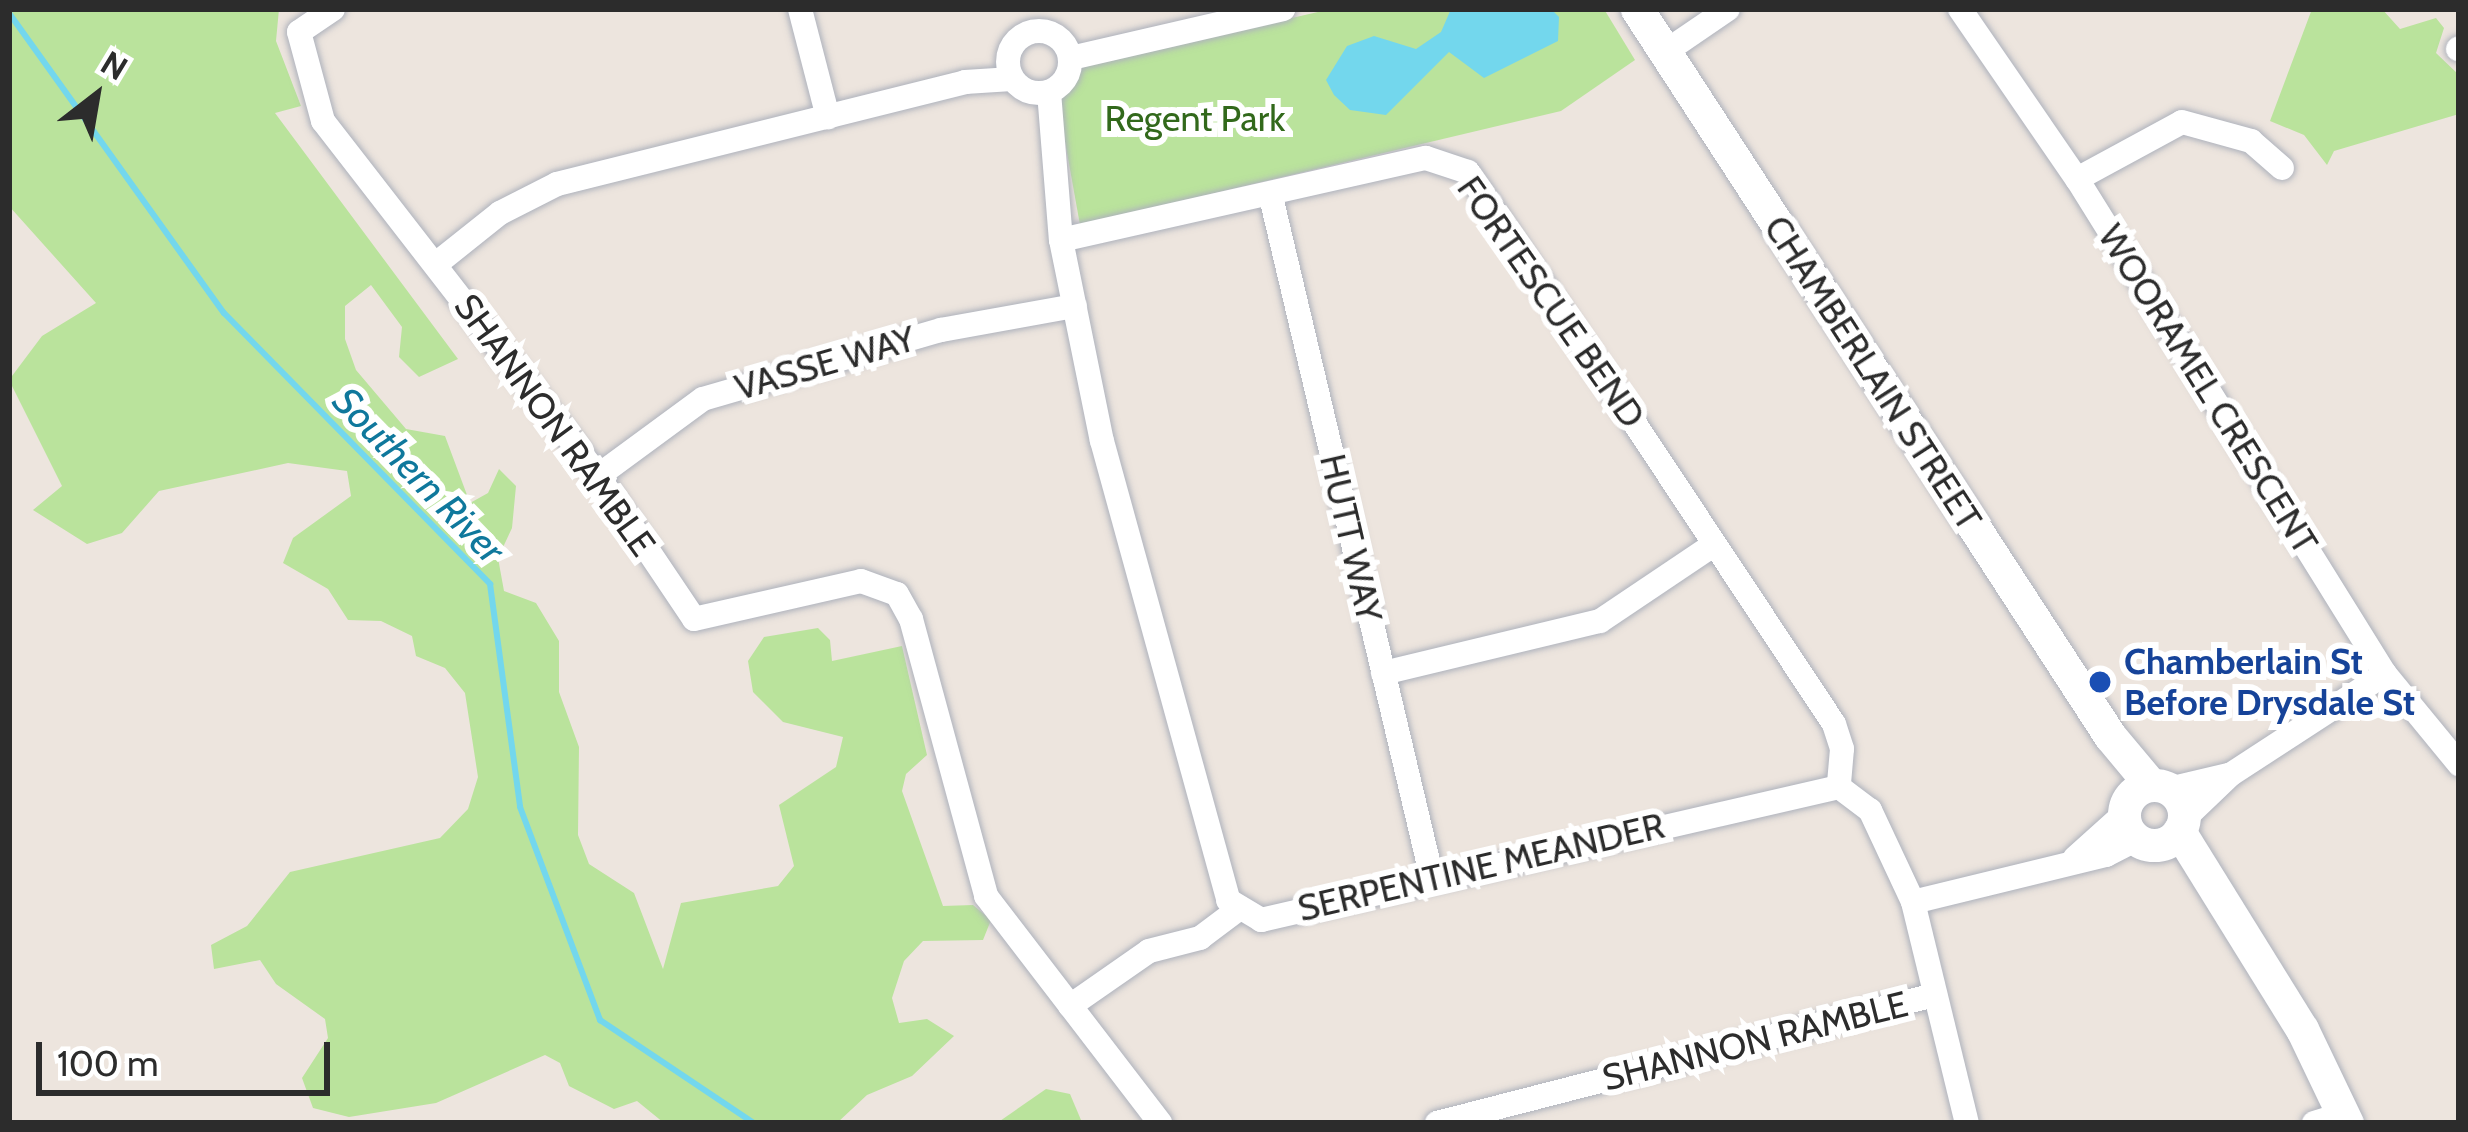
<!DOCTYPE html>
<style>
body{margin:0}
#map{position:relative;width:2468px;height:1132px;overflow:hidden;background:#ede5de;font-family:Cabin,sans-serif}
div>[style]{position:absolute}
.green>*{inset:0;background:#bae39c}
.water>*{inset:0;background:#73d7ed}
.stream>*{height:6px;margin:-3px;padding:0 3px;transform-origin:3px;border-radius:3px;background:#73d7ed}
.roads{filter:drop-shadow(0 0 3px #aeb2bc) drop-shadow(0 0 3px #aeb2bc)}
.minor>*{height:24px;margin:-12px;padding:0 12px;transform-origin:12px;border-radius:12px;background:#fff}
.minor>.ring{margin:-12px;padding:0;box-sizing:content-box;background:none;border:24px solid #fff;border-radius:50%}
.secondary>*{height:33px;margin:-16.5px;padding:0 16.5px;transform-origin:16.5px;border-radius:16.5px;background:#fff}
.secondary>.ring{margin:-16.5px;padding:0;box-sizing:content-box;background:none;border:33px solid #fff;border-radius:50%}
.dots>*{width:33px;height:33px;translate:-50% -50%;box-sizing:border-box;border:6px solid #fff;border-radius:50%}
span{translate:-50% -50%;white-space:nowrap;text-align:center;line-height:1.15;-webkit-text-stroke:12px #fff;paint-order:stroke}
.park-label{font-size:36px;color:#32691b}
.street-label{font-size:36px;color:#2c2c2c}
.transit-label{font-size:36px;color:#164399;font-weight:700}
.left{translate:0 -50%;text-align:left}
.water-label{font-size:39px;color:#0f789c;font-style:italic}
.frame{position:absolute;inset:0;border:12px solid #2c2c2c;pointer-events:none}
.north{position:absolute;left:36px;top:36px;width:120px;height:120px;-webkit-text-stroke:9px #fff;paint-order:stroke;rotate:31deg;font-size:33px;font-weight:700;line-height:48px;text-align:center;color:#2c2c2c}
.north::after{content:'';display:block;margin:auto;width:42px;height:54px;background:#2c2c2c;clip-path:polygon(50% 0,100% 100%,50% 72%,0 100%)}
.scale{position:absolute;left:36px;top:1042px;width:294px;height:54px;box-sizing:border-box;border:6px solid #2c2c2c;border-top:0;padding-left:15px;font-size:36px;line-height:42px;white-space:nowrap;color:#2c2c2c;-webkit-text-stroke:9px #fff;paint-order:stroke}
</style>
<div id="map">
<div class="green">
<div style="clip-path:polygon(9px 9px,279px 9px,276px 41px,301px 106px,275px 113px,458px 359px,419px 377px,399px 357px,402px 327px,371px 285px,345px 306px,345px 339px,356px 370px,406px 429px,445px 436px,470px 503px,488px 493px,499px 469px,516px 486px,512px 528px,498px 558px,504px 591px,536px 603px,559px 641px,559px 692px,579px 747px,578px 835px,589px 864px,634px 893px,663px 969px,681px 903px,778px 886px,794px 866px,779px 805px,836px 767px,843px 737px,783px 722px,753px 692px,748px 661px,764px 637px,818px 628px,830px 640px,832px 661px,902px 646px,927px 755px,906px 774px,902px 791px,943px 906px,973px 905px,991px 920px,983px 940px,923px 941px,904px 961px,892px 998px,899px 1023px,927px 1019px,954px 1036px,912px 1076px,867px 1095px,837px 1123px,664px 1123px,637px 1101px,614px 1109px,569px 1086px,560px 1063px,545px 1055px,436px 1103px,349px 1117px,313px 1108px,302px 1078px,328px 1038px,325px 1019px,276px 984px,260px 960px,214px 969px,211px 945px,247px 926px,290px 872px,440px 838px,468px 809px,478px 777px,465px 693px,445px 668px,416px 656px,412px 636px,381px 621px,348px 620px,328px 589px,283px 563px,293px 538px,351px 496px,347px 471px,288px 463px,159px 491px,122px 533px,87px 544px,33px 510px,62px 486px,9px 380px,42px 336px,96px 303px,9px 206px)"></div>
<div style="clip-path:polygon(1331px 9px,1604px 9px,1635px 60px,1561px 111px,1080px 225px,1057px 97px,1078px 67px)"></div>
<div style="clip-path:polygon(2312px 9px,2382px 9px,2400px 29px,2436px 18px,2444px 28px,2436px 53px,2459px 75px,2459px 114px,2334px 151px,2327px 165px,2304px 135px,2270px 121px)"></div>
<div style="clip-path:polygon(1046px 1089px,1070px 1094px,1081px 1120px,997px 1123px)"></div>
</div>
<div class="water">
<div style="clip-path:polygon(1451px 9px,1551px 9px,1559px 17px,1558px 41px,1484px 78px,1449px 52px,1386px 115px,1350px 110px,1334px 95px,1326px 80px,1347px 46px,1374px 36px,1416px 49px,1441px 32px)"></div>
</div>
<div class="stream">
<div style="left:9px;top:13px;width:369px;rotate:54.4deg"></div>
<div style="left:224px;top:313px;width:380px;rotate:45.5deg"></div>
<div style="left:490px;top:584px;width:225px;rotate:82.3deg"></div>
<div style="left:520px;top:807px;width:228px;rotate:69.4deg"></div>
<div style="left:600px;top:1020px;width:185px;rotate:33.8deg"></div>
</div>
<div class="roads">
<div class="minor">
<div style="left:333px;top:9px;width:41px;rotate:145.9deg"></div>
<div style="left:299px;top:32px;width:92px;rotate:74.9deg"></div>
<div style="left:323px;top:121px;width:449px;rotate:52.2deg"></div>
<div style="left:598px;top:476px;width:172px;rotate:56.1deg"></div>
<div style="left:694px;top:619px;width:171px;rotate:-12.8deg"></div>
<div style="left:861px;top:581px;width:38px;rotate:20deg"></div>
<div style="left:897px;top:594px;width:29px;rotate:61deg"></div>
<div style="left:911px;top:619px;width:287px;rotate:74.8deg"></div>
<div style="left:986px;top:896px;width:286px;rotate:52.5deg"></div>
<div style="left:800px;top:9px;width:112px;rotate:75.5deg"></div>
<div style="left:1960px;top:9px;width:206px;rotate:55.5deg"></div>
<div style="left:2077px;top:179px;width:583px;rotate:58.11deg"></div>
<div style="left:2385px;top:674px;width:117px;rotate:50.6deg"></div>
<div class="ring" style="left:1008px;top:31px;width:38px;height:38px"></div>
<div style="left:2458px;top:49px;width:1px;rotate:-45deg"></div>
<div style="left:1665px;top:52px;width:76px;rotate:-34.3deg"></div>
<div style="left:1071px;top:58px;width:218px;rotate:-13deg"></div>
<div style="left:1049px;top:92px;width:148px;rotate:85.4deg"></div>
<div style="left:1061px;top:240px;width:205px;rotate:78.5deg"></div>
<div style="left:1102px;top:441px;width:476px;rotate:74.6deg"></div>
<div style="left:1228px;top:900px;width:39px;rotate:31deg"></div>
<div style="left:1261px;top:920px;width:593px;rotate:-12.96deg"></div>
<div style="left:1839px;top:787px;width:39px;rotate:37deg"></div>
<div style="left:1870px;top:810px;width:102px;rotate:64.9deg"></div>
<div style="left:1913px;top:902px;width:228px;rotate:76.3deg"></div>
<div style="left:2077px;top:179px;width:119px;rotate:-28.5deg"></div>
<div style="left:2182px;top:122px;width:72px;rotate:15.4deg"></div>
<div style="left:2251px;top:141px;width:41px;rotate:41.1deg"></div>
<div style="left:1271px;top:197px;width:700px;rotate:76.7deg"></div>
<div style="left:1061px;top:240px;width:374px;rotate:-12.7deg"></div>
<div style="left:1426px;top:158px;width:44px;rotate:18.4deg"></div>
<div style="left:1468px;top:172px;width:662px;rotate:56.45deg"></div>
<div style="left:1834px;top:724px;width:26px;rotate:72deg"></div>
<div style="left:1842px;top:749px;width:38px;rotate:95deg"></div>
<div style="left:436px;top:264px;width:82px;rotate:-38.6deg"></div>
<div style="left:500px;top:213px;width:64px;rotate:-27deg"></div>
<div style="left:557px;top:184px;width:421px;rotate:-14deg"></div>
<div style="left:965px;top:82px;width:47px;rotate:-3.7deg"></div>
<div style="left:598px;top:476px;width:130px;rotate:-36.3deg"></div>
<div style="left:703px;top:399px;width:248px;rotate:-16.2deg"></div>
<div style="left:941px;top:330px;width:136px;rotate:-10.2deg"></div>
<div style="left:1383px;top:673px;width:223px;rotate:-13.5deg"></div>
<div style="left:1600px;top:621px;width:136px;rotate:-33.9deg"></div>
<div style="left:2169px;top:789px;width:61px;rotate:-13.3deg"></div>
<div style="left:2184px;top:819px;width:64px;rotate:-43.7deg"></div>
<div style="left:2230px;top:775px;width:185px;rotate:-33.1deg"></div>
<div style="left:2075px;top:858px;width:67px;rotate:-42deg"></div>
<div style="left:1913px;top:902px;width:199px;rotate:-13.7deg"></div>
<div style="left:2106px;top:855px;width:35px;rotate:-27deg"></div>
<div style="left:1070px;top:1006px;width:96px;rotate:-34.8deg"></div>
<div style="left:1149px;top:951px;width:53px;rotate:-14.3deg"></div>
<div style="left:1200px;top:938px;width:50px;rotate:-36.9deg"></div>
<div style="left:1437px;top:1123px;width:513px;rotate:-14.44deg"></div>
<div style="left:2314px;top:1123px;width:31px;rotate:-17deg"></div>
</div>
<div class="secondary">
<div style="left:1637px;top:9px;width:867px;rotate:56.95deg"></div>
<div style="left:2110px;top:736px;width:64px;rotate:50.1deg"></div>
<div class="ring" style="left:2124px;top:785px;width:27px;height:27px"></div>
<div style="left:2179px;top:831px;width:233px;rotate:58.2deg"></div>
<div style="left:2302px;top:1029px;width:104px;rotate:64.4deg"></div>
</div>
</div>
<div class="dots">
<div style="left:2100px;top:682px;background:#1a4fb4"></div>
</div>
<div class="park-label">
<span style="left:1195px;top:119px">Regent Park</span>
</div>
<div class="street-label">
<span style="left:1551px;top:302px;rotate:55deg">FORTESCUE BEND</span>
<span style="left:825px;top:363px;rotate:-16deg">VASSE WAY</span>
<span style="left:1873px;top:373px;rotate:57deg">CHAMBERLAIN STREET</span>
<span style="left:2208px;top:389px;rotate:58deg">WOORAMEL CRESCENT</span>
<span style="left:555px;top:425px;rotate:54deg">SHANNON RAMBLE</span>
<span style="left:1351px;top:538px;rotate:77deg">HUTT WAY</span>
<span style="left:1481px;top:867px;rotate:-13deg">SERPENTINE MEANDER</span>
<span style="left:1755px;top:1041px;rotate:-14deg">SHANNON RAMBLE</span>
</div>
<div class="transit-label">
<span class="left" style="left:2124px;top:682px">Chamberlain St<br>Before Drysdale St</span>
</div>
<div class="water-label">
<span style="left:419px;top:475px;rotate:46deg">Southern River</span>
</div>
<div class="frame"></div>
<div class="north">N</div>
<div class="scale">100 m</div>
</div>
